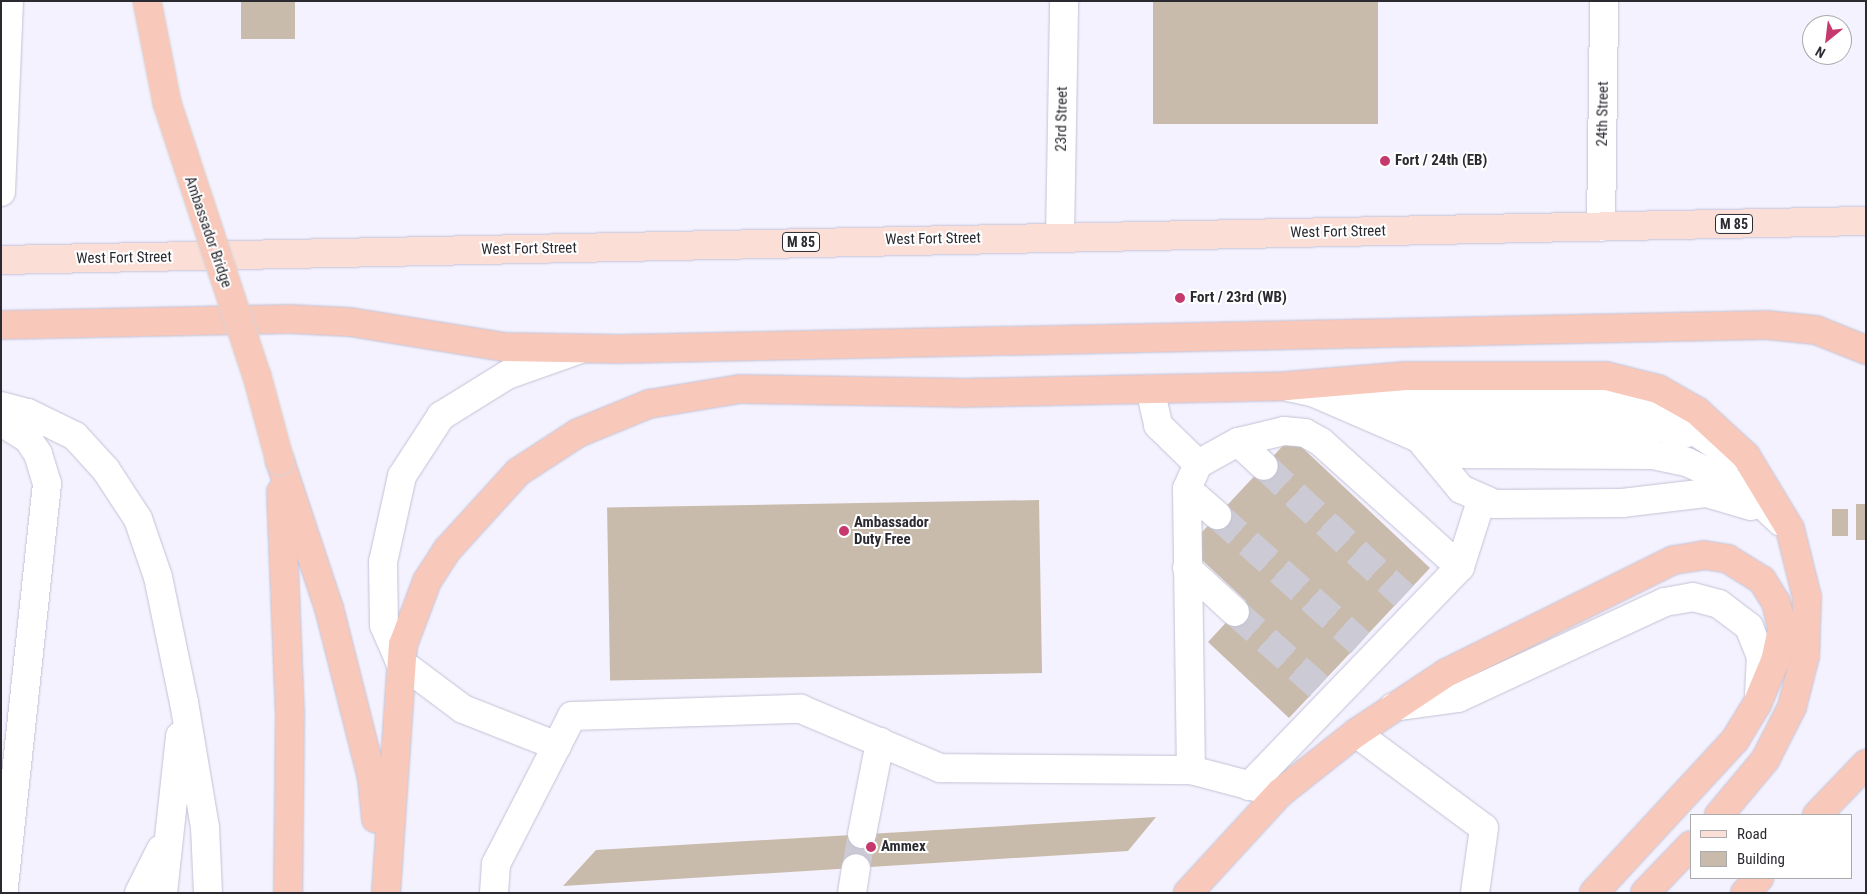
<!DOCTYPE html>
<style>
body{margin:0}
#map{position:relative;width:1867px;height:894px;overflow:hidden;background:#f4f2fe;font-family:"Roboto Condensed",sans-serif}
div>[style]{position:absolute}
.building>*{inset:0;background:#c9bbab;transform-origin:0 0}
.minor-tunnel>*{height:28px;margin-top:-14px;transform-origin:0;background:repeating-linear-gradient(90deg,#cccad5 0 28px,transparent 0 42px)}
.roads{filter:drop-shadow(0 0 1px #c3c1d5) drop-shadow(0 0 1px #c3c1d5)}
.minor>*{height:28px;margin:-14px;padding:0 14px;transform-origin:14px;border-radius:14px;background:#fff}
.major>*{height:28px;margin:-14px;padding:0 14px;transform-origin:14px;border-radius:14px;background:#fbded6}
.highway>*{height:28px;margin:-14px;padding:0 14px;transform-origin:14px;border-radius:14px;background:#f8c8bb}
.bridges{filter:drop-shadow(0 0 1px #d5d4d6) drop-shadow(0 0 1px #d5d4d6)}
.highway-bridge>*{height:28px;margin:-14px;padding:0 14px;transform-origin:14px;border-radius:14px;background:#f8c8bb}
.dots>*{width:14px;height:14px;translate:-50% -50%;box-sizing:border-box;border:2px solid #fff;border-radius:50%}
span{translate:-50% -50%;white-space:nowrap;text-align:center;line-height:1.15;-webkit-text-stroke:4px #fff;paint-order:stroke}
.shield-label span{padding:1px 4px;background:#fff;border:1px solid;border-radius:4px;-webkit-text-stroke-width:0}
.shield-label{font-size:14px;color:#2b2a31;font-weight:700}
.street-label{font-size:15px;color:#2b2a31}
.poi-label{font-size:15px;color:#2b2a31;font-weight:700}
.left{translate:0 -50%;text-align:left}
.frame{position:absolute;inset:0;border:2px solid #2b2a31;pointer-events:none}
.legend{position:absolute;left:1690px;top:814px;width:162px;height:65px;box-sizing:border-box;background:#fff;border:1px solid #aaaaad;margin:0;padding:6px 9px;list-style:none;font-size:15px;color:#2b2a31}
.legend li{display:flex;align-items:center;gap:10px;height:25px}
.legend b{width:25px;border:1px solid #aaaaad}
.north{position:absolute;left:1802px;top:15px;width:50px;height:50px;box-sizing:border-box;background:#fff;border:1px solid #aaaaad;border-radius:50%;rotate:209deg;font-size:14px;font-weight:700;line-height:20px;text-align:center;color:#2b2a31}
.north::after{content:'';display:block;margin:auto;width:18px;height:22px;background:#c5396e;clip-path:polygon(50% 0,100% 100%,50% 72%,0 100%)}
</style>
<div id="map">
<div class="building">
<div style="left:241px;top:1px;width:54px;height:38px"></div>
<div style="left:1153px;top:1px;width:225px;height:123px"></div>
<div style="clip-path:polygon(1291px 437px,1430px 568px,1289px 718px,1208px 642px,1246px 601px,1188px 547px)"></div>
<div style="left:1039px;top:500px;width:173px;height:432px;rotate:89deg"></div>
<div style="left:1856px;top:504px;width:10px;height:36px"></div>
<div style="left:1832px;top:509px;width:16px;height:27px"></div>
<div style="clip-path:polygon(1156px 817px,1128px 851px,563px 886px,596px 850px)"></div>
</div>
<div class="minor-tunnel">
<div style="left:1264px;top:466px;width:191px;rotate:42.9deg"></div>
<div style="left:1217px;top:515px;width:192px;rotate:41.8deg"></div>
<div style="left:1235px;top:612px;width:113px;rotate:41.8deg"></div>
<div style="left:856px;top:868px;width:35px;rotate:-80deg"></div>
</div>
<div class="roads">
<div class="minor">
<div style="left:1px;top:192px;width:191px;rotate:-87.6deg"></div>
<div style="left:1601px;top:227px;width:226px;rotate:-89.2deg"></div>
<div style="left:1060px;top:237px;width:236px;rotate:-89deg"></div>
<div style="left:1288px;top:387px;width:25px;rotate:12deg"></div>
<div style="left:1312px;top:392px;width:156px;rotate:23.4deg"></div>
<div style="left:1455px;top:454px;width:198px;rotate:0.3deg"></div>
<div style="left:1653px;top:455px;width:35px;rotate:12deg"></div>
<div style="left:1687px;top:462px;width:68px;rotate:25.4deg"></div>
<div style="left:1748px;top:491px;width:45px;rotate:43.2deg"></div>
<div style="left:1150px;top:389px;width:37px;rotate:77deg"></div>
<div style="left:1158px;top:425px;width:56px;rotate:44.3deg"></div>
<div style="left:1198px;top:464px;width:27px;rotate:114deg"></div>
<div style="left:1187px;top:489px;width:281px;rotate:89.2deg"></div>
<div style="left:1191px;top:770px;width:79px;rotate:14.7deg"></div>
<div style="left:1346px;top:403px;width:278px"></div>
<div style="left:1624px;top:403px;width:57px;rotate:17.5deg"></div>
<div style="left:1678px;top:420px;width:67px;rotate:33.5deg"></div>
<div style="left:1px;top:406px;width:28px;rotate:15deg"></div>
<div style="left:28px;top:413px;width:52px;rotate:26.1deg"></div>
<div style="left:75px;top:436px;width:46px;rotate:47.6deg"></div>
<div style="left:106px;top:470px;width:59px;rotate:56.9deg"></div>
<div style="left:138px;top:519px;width:61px;rotate:71deg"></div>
<div style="left:158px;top:577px;width:128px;rotate:78.3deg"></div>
<div style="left:184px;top:702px;width:127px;rotate:80.5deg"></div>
<div style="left:205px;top:827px;width:66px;rotate:87.4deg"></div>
<div style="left:1px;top:422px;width:32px;rotate:32deg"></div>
<div style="left:28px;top:439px;width:18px;rotate:56deg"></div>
<div style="left:38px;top:454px;width:31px;rotate:73deg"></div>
<div style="left:47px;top:484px;width:411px;rotate:96.1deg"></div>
<div style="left:1405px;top:428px;width:256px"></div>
<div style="left:1661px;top:428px;width:24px;rotate:15deg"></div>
<div style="left:1238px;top:442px;width:35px;rotate:43deg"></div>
<div style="left:1423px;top:443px;width:60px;rotate:50.4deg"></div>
<div style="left:1461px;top:489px;width:36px;rotate:24deg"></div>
<div style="left:1494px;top:504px;width:128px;rotate:-0.4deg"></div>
<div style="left:1622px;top:503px;width:86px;rotate:-6.7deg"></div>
<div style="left:1707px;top:493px;width:46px;rotate:16.5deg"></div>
<div style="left:1198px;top:464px;width:46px;rotate:-28.8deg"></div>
<div style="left:1238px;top:442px;width:47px;rotate:-13.4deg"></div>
<div style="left:1284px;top:431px;width:21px;rotate:5deg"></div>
<div style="left:1305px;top:433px;width:18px;rotate:29deg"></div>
<div style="left:1321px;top:442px;width:187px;rotate:42deg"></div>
<div style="left:1460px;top:567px;width:304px;rotate:133.9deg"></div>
<div style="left:1187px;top:489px;width:40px;rotate:41deg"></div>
<div style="left:1460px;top:567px;width:69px;rotate:-72.3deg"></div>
<div style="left:1187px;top:568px;width:65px;rotate:42.5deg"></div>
<div style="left:1393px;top:707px;width:66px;rotate:-7.9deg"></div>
<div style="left:1458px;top:698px;width:228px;rotate:-24.9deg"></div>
<div style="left:1665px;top:602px;width:28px;rotate:-10deg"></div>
<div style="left:1693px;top:597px;width:27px;rotate:15deg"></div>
<div style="left:1719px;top:604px;width:38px;rotate:37deg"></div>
<div style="left:1749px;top:627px;width:31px;rotate:68deg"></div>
<div style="left:1761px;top:656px;width:39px;rotate:93deg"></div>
<div style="left:1356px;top:733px;width:159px;rotate:36.6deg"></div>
<div style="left:1484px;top:828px;width:66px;rotate:97.9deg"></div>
<div style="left:557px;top:746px;width:101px;rotate:-158.5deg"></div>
<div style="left:463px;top:709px;width:79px;rotate:-143.3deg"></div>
<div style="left:400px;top:662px;width:40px;rotate:-113.4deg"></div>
<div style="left:384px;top:625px;width:63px;rotate:-90.9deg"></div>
<div style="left:383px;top:562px;width:88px;rotate:-77.5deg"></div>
<div style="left:402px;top:476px;width:72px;rotate:-57deg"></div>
<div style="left:441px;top:416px;width:78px;rotate:-31.8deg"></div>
<div style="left:507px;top:375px;width:78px;rotate:-19.4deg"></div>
<div style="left:862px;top:834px;width:94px;rotate:-78.9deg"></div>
<div style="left:139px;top:893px;width:49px;rotate:-63.4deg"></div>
<div style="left:163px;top:893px;width:158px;rotate:-83.8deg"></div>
<div style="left:494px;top:893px;width:29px;rotate:-86deg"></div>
<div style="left:496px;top:864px;width:166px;rotate:-62.8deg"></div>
<div style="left:572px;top:716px;width:229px;rotate:-1.8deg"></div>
<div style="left:801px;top:709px;width:151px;rotate:23deg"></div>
<div style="left:940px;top:768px;width:251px;rotate:0.5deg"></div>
<div style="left:852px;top:893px;width:25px;rotate:-81deg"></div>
</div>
<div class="major">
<div style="left:1px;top:260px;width:1865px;rotate:-1.2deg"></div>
</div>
<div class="highway">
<div style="left:1px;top:325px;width:288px;rotate:-1.2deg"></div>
<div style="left:289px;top:319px;width:61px;rotate:2.8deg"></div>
<div style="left:350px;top:322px;width:157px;rotate:9.2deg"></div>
<div style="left:505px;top:347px;width:114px;rotate:1deg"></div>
<div style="left:619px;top:349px;width:1148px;rotate:-1.2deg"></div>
<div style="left:1767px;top:325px;width:49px;rotate:5.8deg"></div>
<div style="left:1816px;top:330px;width:54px;rotate:21.8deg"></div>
<div style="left:280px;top:461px;width:155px;rotate:71.6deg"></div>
<div style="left:329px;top:608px;width:175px;rotate:75.8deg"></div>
<div style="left:372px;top:778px;width:41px;rotate:84.4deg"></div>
<div style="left:281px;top:492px;width:220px;rotate:87.7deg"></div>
<div style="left:290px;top:712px;width:181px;rotate:90.6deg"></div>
<div style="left:1817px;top:815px;width:71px;rotate:-46.1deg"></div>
<div style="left:386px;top:893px;width:249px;rotate:-86.1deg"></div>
<div style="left:403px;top:645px;width:68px;rotate:-69.4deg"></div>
<div style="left:427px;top:581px;width:38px;rotate:-57deg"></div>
<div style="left:448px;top:549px;width:104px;rotate:-47.7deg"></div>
<div style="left:518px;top:472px;width:72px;rotate:-33deg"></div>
<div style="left:578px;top:433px;width:77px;rotate:-22.2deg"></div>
<div style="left:649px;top:404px;width:92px;rotate:-9.4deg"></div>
<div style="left:740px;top:389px;width:220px;rotate:1deg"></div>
<div style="left:960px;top:393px;width:326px;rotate:-1.2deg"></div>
<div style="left:1286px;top:386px;width:120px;rotate:-4.8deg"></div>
<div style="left:1406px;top:376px;width:200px"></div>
<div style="left:1606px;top:376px;width:54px;rotate:14deg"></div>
<div style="left:1658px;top:389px;width:45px;rotate:29.4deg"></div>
<div style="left:1697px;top:411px;width:67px;rotate:42.6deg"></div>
<div style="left:1746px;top:456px;width:85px;rotate:58.9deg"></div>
<div style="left:1790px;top:529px;width:70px;rotate:76deg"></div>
<div style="left:1807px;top:597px;width:59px;rotate:91.9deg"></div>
<div style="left:1805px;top:656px;width:53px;rotate:104.3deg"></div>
<div style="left:1792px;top:707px;width:59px;rotate:117deg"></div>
<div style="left:1765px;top:760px;width:72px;rotate:129.9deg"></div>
<div style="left:1188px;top:893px;width:136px;rotate:-47.4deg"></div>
<div style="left:1280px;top:793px;width:97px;rotate:-38.3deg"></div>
<div style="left:1356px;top:733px;width:108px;rotate:-33.7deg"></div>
<div style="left:1446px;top:673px;width:254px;rotate:-26.4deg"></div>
<div style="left:1674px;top:560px;width:30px;rotate:-9deg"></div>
<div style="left:1704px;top:555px;width:24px;rotate:9deg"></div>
<div style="left:1728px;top:559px;width:40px;rotate:32deg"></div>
<div style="left:1762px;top:580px;width:26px;rotate:58deg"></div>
<div style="left:1776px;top:602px;width:28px;rotate:77deg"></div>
<div style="left:1782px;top:629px;width:33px;rotate:102deg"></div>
<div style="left:1775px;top:661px;width:47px;rotate:112.7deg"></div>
<div style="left:1757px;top:704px;width:42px;rotate:121.4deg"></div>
<div style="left:1735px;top:740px;width:208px;rotate:132.7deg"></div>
<div style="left:1645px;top:893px;width:66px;rotate:-46.2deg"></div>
<div style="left:1745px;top:893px;width:21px;rotate:-47deg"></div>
</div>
</div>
<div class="bridges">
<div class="highway-bridge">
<div style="left:147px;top:1px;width:104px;rotate:78.9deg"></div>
<div style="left:167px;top:103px;width:287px;rotate:71.8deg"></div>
<div style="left:257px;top:376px;width:88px;rotate:74.9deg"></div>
</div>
</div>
<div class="dots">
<div style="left:1385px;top:161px;background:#c5396e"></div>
<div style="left:1180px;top:298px;background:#c5396e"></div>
<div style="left:844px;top:531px;background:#c5396e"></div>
<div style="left:871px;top:847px;background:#c5396e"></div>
</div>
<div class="shield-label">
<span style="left:1734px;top:224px">M 85</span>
<span style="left:801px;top:242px">M 85</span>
</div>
<div class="street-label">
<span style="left:1603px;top:114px;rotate:-89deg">24th Street</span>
<span style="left:1062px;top:119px;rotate:-89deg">23rd Street</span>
<span style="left:208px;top:232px;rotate:71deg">Ambassador Bridge</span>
<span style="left:1338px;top:232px;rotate:-1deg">West Fort Street</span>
<span style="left:933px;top:239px;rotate:-1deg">West Fort Street</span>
<span style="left:529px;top:249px;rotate:-1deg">West Fort Street</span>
<span style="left:124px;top:258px;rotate:-1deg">West Fort Street</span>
</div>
<div class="poi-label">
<span class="left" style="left:1395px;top:161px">Fort / 24th (EB)</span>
<span class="left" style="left:1190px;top:298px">Fort / 23rd (WB)</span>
<span class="left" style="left:854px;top:531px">Ambassador<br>Duty Free</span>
<span class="left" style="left:881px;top:847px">Ammex</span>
</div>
<div class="frame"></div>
<ul class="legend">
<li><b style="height:6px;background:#fbded6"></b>Road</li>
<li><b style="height:14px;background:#c9bbab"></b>Building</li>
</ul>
<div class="north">N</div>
</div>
